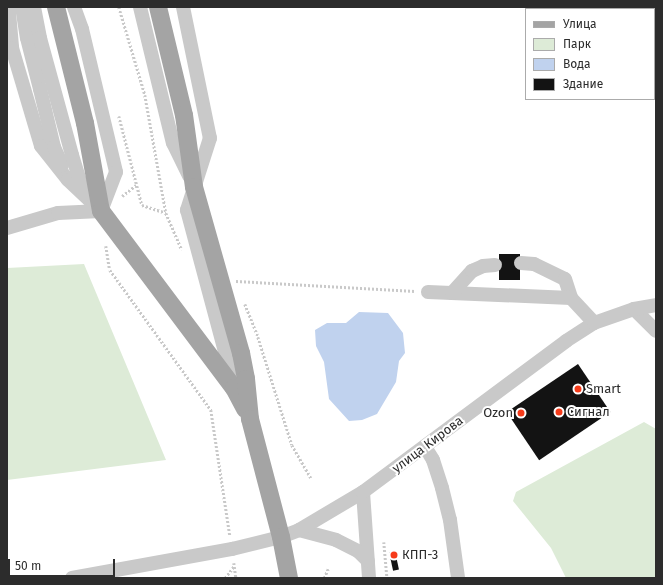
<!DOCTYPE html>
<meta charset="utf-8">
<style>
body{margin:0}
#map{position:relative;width:663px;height:585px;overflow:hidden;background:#fff;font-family:"Fira Sans",sans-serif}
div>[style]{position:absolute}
.green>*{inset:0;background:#ddebd7}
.water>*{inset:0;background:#c0d2ee}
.building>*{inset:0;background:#131313;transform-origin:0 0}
.path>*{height:2.5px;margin-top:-1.25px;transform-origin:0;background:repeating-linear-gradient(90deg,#c9c9c9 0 2px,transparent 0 4px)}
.minor>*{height:14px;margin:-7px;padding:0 7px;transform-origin:7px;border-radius:7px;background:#c9c9c9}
.major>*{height:18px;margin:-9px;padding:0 9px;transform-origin:9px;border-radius:9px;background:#a4a4a4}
.dots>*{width:11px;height:11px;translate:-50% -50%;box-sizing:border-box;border:2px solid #fff;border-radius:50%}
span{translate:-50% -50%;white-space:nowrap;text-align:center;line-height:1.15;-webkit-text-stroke:4px #fff;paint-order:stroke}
.poi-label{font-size:13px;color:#2c2c2c}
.left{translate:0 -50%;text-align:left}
.right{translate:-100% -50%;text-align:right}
.street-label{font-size:13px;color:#2c2c2c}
.frame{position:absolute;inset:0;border:8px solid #2c2c2c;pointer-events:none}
.legend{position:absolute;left:525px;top:8px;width:130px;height:92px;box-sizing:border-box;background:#fff;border:1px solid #ababab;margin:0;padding:5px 7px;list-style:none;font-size:12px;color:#2c2c2c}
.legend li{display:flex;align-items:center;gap:8px;height:20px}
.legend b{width:20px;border:1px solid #ababab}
.scale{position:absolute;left:8px;top:559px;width:107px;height:18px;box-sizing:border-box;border:2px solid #2c2c2c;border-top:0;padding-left:5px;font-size:12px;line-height:14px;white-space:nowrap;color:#2c2c2c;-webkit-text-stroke:3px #fff;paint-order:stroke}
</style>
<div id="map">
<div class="green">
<div style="clip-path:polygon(84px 264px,166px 460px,7px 480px,7px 268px)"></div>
<div style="clip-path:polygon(644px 422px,656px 429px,656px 578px,566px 578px,551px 548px,513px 501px,516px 492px)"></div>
</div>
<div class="water">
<div style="clip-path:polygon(359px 312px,388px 313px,403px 333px,405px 353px,399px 361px,396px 382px,377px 414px,362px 420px,349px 421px,329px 399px,324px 362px,316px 346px,315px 330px,327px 323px,346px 323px)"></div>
</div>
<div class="building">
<div style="left:499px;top:254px;width:21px;height:26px"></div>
<div style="left:578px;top:364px;width:58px;height:86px;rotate:56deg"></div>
<div style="left:395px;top:551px;width:19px;height:6px;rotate:78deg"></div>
</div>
<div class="path">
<div style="left:119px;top:7px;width:92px;rotate:73.5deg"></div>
<div style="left:145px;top:95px;width:120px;rotate:79.9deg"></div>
<div style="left:119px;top:116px;width:92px;rotate:75.5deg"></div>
<div style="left:142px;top:205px;width:25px;rotate:18deg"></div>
<div style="left:166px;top:213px;width:40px;rotate:66.6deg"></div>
<div style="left:122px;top:196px;width:18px;rotate:-38deg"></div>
<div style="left:106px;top:246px;width:24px;rotate:81deg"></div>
<div style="left:110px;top:270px;width:173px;rotate:54.2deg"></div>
<div style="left:211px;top:410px;width:127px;rotate:81.4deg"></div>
<div style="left:236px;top:281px;width:179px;rotate:3.2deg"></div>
<div style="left:245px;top:304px;width:35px;rotate:68deg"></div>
<div style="left:258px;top:337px;width:113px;rotate:72.5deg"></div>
<div style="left:292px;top:445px;width:38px;rotate:60deg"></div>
<div style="left:384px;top:542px;width:36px;rotate:85deg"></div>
<div style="left:234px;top:563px;width:15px;rotate:82deg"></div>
<div style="left:225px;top:578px;width:15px;rotate:-53deg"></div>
<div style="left:324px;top:578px;width:10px;rotate:-66deg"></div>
</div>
<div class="minor">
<div style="left:11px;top:7px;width:5px;rotate:112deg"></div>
<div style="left:9px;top:12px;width:36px;rotate:85deg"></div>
<div style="left:12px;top:48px;width:102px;rotate:73.5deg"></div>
<div style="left:41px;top:146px;width:43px;rotate:51.5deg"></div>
<div style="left:68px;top:180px;width:45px;rotate:43.2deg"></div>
<div style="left:22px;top:7px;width:31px;rotate:81deg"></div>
<div style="left:27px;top:38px;width:53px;rotate:75.7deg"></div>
<div style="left:40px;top:89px;width:60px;rotate:76.4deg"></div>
<div style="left:54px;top:147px;width:20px;rotate:66deg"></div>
<div style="left:34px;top:7px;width:32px;rotate:79deg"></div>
<div style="left:40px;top:38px;width:121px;rotate:74.7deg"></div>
<div style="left:72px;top:155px;width:41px;rotate:72.9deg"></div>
<div style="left:74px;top:7px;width:23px;rotate:70deg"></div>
<div style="left:82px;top:29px;width:147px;rotate:76.6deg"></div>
<div style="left:116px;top:172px;width:42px;rotate:111deg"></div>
<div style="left:140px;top:7px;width:140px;rotate:76.4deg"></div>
<div style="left:173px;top:143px;width:37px;rotate:64deg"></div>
<div style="left:183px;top:7px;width:134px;rotate:78.4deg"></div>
<div style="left:210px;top:138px;width:76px;rotate:107.7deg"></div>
<div style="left:187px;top:210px;width:178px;rotate:75deg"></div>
<div style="left:7px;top:228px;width:53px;rotate:-16.4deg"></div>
<div style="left:58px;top:213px;width:43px;rotate:-2.7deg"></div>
<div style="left:521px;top:263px;width:13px;rotate:4deg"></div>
<div style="left:534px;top:264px;width:34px;rotate:26deg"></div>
<div style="left:565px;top:279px;width:20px;rotate:72deg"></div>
<div style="left:428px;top:292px;width:143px;rotate:2.4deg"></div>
<div style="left:571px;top:298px;width:34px;rotate:47deg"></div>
<div style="left:452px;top:293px;width:30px;rotate:-48deg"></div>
<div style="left:472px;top:271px;width:12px;rotate:-24deg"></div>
<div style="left:483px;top:266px;width:12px;rotate:-5deg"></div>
<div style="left:634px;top:309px;width:31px;rotate:45deg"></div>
<div style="left:425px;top:447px;width:15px;rotate:58deg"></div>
<div style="left:433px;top:460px;width:29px;rotate:72deg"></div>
<div style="left:442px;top:488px;width:33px;rotate:76deg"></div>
<div style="left:450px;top:520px;width:59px;rotate:82.1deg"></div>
<div style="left:363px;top:492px;width:86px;rotate:86deg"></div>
<div style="left:299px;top:530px;width:38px;rotate:15deg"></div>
<div style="left:336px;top:540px;width:25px;rotate:27deg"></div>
<div style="left:358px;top:551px;width:14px;rotate:45deg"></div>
<div style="left:72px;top:578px;width:163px;rotate:-10.3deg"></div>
<div style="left:232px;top:549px;width:50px;rotate:-13.8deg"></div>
<div style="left:281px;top:537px;width:19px;rotate:-21deg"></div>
<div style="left:299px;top:530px;width:74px;rotate:-30.7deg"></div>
<div style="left:363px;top:492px;width:253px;rotate:-36.6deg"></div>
<div style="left:566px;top:341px;width:33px;rotate:-33deg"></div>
<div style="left:594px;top:323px;width:42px;rotate:-19.3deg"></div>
<div style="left:634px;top:309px;width:22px;rotate:-10deg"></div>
</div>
<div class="major">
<div style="left:56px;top:7px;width:120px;rotate:76deg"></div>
<div style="left:85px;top:123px;width:89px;rotate:79.7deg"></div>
<div style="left:101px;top:211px;width:221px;rotate:53.1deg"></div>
<div style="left:234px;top:388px;width:24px;rotate:62deg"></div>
<div style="left:158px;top:7px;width:111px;rotate:76.5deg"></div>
<div style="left:184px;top:115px;width:73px;rotate:82.1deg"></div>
<div style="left:194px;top:187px;width:173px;rotate:74.2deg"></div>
<div style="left:241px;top:353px;width:26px;rotate:79deg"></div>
<div style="left:246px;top:379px;width:40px;rotate:84.3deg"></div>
<div style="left:250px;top:419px;width:122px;rotate:75.3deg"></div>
<div style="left:281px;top:537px;width:42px;rotate:79deg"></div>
</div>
<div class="dots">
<div style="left:578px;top:389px;background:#f63b1a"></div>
<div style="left:559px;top:412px;background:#f63b1a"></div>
<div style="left:521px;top:413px;background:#f63b1a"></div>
<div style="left:394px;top:555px;background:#f63b1a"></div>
</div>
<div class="poi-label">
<span class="left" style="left:586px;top:389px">Smart</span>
<span class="left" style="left:567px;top:412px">Сигнал</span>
<span class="right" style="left:513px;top:413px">Ozon</span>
<span class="left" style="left:402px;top:555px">КПП-3</span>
</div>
<div class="street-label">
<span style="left:428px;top:445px;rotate:-37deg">улица Кирова</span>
</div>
<div class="frame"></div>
<ul class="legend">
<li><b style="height:5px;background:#a4a4a4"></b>Улица</li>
<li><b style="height:11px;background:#ddebd7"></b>Парк</li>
<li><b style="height:11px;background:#c0d2ee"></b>Вода</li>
<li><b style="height:11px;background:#131313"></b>Здание</li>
</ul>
<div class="scale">50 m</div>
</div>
